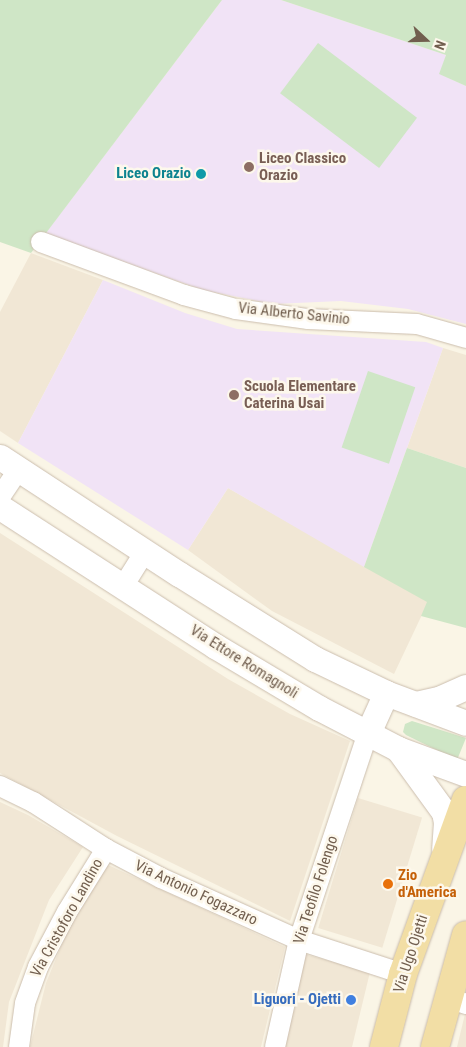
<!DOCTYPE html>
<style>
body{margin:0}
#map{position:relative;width:466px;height:1047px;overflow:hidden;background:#faf5e6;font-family:"Roboto Condensed",sans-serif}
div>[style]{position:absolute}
.residential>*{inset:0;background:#f1e7d5;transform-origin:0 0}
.education>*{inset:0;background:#f1e3f6}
.green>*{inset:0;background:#cfe6c6;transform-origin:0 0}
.roads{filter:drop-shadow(0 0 1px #cbbdad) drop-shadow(0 0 1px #cbbdad)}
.minor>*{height:20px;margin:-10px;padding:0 10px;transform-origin:10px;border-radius:10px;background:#fff}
.tertiary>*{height:25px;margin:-12.5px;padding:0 12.5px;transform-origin:12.5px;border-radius:12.5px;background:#fff}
.primary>*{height:28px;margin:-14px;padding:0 14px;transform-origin:14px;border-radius:14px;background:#f2dea5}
.dots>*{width:14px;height:14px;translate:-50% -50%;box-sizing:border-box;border:2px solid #fdf8ec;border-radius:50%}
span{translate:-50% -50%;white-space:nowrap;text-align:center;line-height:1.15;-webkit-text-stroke:5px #fdf8ec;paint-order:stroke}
.education-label{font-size:15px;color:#785e54;font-weight:700}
.left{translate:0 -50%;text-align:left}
.culture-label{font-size:15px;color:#0d838f;font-weight:700}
.right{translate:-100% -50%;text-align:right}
.street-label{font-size:15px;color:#715e4e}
.food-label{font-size:15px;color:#c56008;font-weight:700}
.shop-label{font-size:15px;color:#366cbe;font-weight:700}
.north{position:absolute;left:401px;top:15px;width:50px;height:50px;-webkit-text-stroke:4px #fdf8ec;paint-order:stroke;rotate:111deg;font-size:14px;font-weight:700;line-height:20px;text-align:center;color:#715e4e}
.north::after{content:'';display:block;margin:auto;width:18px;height:22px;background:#715e4e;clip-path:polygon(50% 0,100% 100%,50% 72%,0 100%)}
</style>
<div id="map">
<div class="residential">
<div style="clip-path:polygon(31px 253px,103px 280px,18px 443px,0 431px,0 312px)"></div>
<div style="clip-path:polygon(443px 348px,466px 355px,466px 468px,407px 448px)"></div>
<div style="clip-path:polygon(228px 488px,428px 602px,394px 674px,272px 611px,188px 550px)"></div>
<div style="clip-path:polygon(0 533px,228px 679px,290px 714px,350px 741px,290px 921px,117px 836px,0 773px)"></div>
<div style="left:358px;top:798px;width:67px;height:136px;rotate:17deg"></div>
<div style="clip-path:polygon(0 802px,28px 815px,83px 847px,49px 900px,9px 1002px,3px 1047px,0 1047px)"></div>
<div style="clip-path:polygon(106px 864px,285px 947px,261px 1047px,30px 1047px,46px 983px,78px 905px)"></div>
<div style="clip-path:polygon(304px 954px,370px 972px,352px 1047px,283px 1047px)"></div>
<div style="clip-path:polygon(466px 1010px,466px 1047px,457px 1047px)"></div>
</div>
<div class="education">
<div style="clip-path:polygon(222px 0,281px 0,446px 55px,440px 74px,466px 86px,466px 324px,408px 309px,341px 301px,273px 304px,203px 290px,45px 234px)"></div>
<div style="clip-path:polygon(103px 280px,185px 313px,237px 329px,426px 342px,443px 348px,364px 567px,228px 488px,188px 550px,18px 443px)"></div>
</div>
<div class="green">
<div style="clip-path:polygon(0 0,222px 0,31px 253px,0 242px)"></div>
<div style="clip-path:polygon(281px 0,466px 0,466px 86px,439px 74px,446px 55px)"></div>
<div style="left:318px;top:43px;width:124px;height:63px;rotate:37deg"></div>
<div style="left:368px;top:371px;width:50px;height:81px;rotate:19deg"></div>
<div style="clip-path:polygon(407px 448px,466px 468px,466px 628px,421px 616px,427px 602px,364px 567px)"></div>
<div style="clip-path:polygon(412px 721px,466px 738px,457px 760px,406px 735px,403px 732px,405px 724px)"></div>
</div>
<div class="roads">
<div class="minor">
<div style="left:41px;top:242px;width:153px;rotate:20.3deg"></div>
<div style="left:184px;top:295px;width:54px;rotate:15.1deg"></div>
<div style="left:236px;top:309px;width:73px;rotate:7.9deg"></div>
<div style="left:308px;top:319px;width:109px;rotate:2.6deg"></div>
<div style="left:417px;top:324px;width:51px;rotate:15.9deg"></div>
<div style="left:0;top:497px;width:32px;rotate:-56deg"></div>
<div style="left:124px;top:585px;width:39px;rotate:-58deg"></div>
<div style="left:0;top:786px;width:37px;rotate:26deg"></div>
<div style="left:33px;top:802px;width:87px;rotate:32.8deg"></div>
<div style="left:106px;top:849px;width:62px;rotate:27.8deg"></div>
<div style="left:161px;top:878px;width:151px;rotate:24.2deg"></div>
<div style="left:299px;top:940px;width:109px;rotate:18.1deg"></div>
<div style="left:448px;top:998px;width:19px;rotate:18deg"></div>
<div style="left:19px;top:1047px;width:44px;rotate:-82.2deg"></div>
<div style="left:25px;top:1003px;width:38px;rotate:-70deg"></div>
<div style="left:38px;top:967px;width:62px;rotate:-62.2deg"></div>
<div style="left:67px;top:912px;width:74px;rotate:-58.2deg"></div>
<div style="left:275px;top:1047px;width:110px;rotate:-77.4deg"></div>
<div style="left:299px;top:940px;width:216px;rotate:-71.6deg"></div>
</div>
<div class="tertiary">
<div style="left:0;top:457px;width:214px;rotate:33.2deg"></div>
<div style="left:179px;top:574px;width:160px;rotate:32deg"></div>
<div style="left:315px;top:659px;width:79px;rotate:25.6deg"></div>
<div style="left:386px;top:693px;width:85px;rotate:20.6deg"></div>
<div style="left:0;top:507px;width:256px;rotate:32.9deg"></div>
<div style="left:215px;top:646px;width:121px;rotate:30.8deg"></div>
<div style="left:319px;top:708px;width:89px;rotate:27.4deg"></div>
<div style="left:398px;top:749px;width:72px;rotate:20.2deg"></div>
<div style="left:416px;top:704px;width:26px;rotate:-13deg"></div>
<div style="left:441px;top:698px;width:27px;rotate:-24deg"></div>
<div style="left:367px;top:735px;width:46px;rotate:-65.7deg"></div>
<div style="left:398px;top:749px;width:78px;rotate:53.9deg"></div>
<div style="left:444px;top:812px;width:10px;rotate:79deg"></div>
<div style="left:446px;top:822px;width:26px;rotate:94deg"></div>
</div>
<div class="primary">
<div style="left:384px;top:1047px;width:75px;rotate:-75.4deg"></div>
<div style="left:403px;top:974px;width:185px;rotate:-70.1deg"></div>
<div style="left:435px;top:1047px;width:116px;rotate:-74.5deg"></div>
</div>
</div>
<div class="dots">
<div style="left:249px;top:167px;background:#8d6e63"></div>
<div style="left:201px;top:174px;background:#0f9aa8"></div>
<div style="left:234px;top:395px;background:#8d6e63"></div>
<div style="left:388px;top:884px;background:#e8710a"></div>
<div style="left:351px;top:1000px;background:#3f7fe0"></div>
</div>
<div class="education-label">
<span class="left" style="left:259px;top:167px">Liceo Classico<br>Orazio</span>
<span class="left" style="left:244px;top:395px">Scuola Elementare<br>Caterina Usai</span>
</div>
<div class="culture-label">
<span class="right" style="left:191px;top:174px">Liceo Orazio</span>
</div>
<div class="street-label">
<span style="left:294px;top:314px;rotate:6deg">Via Alberto Savinio</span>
<span style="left:244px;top:662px;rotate:32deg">Via Ettore Romagnoli</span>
<span style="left:316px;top:890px;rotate:-72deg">Via Teofilo Folengo</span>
<span style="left:196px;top:893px;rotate:25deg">Via Antonio Fogazzaro</span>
<span style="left:67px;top:918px;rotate:-61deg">Via Cristoforo Landino</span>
<span style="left:411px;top:954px;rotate:-72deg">Via Ugo Ojetti</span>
</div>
<div class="food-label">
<span class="left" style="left:398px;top:884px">Zio<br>d'America</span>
</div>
<div class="shop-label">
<span class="right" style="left:341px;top:1000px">Liguori - Ojetti</span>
</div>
<div class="north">N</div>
</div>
